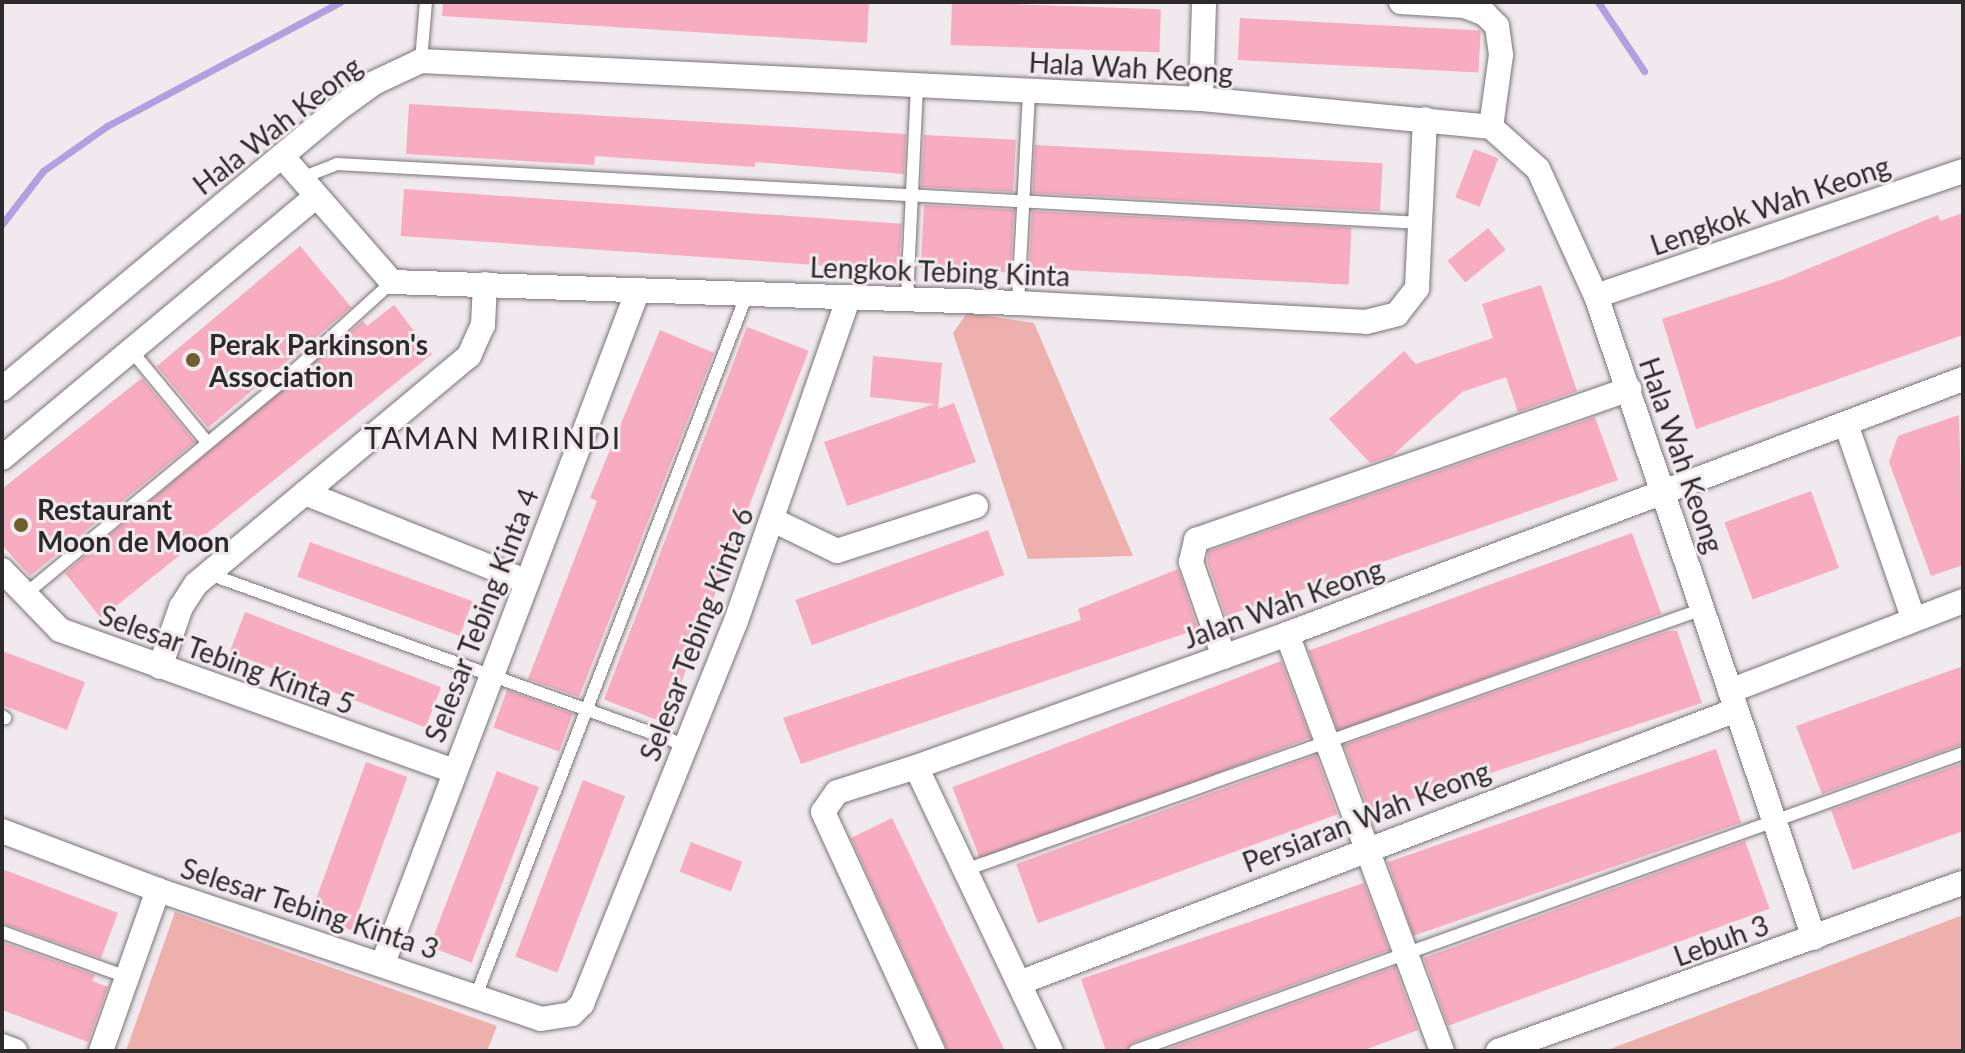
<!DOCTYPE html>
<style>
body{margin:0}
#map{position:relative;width:1965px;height:1053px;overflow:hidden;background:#f0e9ed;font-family:Lato,sans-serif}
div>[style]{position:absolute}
.green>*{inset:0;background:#eeb0ad}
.stream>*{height:7px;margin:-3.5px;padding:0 3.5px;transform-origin:3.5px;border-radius:3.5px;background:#b0a0df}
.building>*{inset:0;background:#f7acc1;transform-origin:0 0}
.roads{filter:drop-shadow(0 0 2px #7a7478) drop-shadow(0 0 2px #7a7478)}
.service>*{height:12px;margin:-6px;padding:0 6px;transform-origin:6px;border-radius:6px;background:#fff}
.minor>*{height:24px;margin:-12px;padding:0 12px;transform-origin:12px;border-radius:12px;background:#fff}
.dots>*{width:22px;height:22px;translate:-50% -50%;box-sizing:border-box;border:4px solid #f0e9ed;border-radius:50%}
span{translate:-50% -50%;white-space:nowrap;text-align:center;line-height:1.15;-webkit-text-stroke:6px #f0e9ed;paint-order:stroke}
.street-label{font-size:28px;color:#2d2a2c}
.poi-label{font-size:28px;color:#2d2a2c;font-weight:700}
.left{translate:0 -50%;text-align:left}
.neighbourhood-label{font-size:30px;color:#2d2a2c;letter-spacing:2px}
.frame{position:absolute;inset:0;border:4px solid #2d2a2c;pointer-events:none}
</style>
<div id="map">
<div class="green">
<div style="clip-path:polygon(967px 313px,1034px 323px,1133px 556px,1028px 559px,953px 333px)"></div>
<div style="clip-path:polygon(175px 912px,497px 1026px,487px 1051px,126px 1051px)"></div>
<div style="clip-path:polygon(1963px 915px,1963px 1051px,1605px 1051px)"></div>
</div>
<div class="stream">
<div style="left:1598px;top:2px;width:83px;rotate:56.3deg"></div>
<div style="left:2px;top:224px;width:67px;rotate:-52.3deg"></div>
<div style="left:43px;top:171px;width:78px;rotate:-35.1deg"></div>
<div style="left:107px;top:126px;width:264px;rotate:-28deg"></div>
</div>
<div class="building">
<div style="clip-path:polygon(443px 2px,869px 2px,867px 43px,442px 16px)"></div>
<div style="left:952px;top:2px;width:209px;height:43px;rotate:2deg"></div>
<div style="left:1240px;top:18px;width:241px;height:42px;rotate:3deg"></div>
<div style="clip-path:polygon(409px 104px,906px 134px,904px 174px,755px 162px,755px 167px,595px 156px,594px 165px,406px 154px)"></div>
<div style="left:924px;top:135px;width:92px;height:52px;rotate:3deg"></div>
<div style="left:1035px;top:145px;width:348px;height:48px;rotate:3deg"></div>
<div style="left:1474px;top:149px;width:26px;height:52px;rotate:21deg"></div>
<div style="left:404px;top:189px;width:499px;height:47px;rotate:4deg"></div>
<div style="left:924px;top:205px;width:90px;height:63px;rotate:3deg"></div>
<div style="left:1032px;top:211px;width:320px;height:57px;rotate:3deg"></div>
<div style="clip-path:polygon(1963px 213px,1963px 335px,1696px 429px,1662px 319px,1781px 280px,1938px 215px,1940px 221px)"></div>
<div style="left:1488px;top:228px;width:28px;height:52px;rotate:51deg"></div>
<div style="left:300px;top:246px;width:80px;height:187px;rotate:50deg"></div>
<div style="clip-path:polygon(1541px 285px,1577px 391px,1518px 412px,1506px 377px,1462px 392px,1392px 456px,1370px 463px,1329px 419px,1404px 351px,1416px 364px,1493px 338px,1482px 304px)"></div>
<div style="clip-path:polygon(394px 305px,432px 354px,101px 618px,65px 573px,363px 321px,367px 326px)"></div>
<div style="left:747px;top:327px;width:66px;height:399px;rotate:21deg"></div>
<div style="clip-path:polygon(660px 330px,714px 353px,579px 697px,528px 679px,597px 501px,590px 498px)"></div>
<div style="clip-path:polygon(873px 356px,942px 363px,938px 409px,954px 403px,976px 462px,847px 506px,824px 442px,934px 404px,870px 397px)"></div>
<div style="clip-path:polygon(142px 378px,195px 442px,30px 576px,2px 545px,2px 489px)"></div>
<div style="clip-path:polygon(1959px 415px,1963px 565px,1931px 576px,1889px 462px,1898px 436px)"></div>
<div style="clip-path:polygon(1595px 417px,1618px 480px,1226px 616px,1207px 561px,1209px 551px)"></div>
<div style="left:1811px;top:491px;width:82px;height:92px;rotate:70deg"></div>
<div style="left:988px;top:530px;width:48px;height:205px;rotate:70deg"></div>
<div style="left:1632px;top:533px;width:86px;height:344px;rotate:70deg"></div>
<div style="left:310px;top:542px;width:173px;height:37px;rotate:20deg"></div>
<div style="clip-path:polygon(1178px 569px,1198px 629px,801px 764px,783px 718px,1081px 620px,1078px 609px)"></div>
<div style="left:245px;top:612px;width:210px;height:43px;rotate:21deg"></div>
<div style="clip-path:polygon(1668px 631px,1677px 631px,1702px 703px,1370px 813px,1344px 745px)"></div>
<div style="clip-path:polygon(2px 651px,85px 682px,67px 730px,2px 705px)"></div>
<div style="left:1281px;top:661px;width:82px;height:352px;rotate:69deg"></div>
<div style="clip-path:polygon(1963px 666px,1963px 744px,1822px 794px,1796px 726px)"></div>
<div style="left:507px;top:690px;width:70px;height:40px;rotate:20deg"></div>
<div style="left:1716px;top:749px;width:78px;height:347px;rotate:71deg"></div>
<div style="left:1316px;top:755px;width:63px;height:319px;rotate:70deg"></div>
<div style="left:366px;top:762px;width:44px;height:163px;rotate:20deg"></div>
<div style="clip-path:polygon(1963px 763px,1963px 831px,1853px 870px,1831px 810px)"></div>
<div style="left:497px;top:771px;width:45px;height:188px;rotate:21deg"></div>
<div style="left:583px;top:780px;width:45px;height:189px;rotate:21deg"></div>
<div style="clip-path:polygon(892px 818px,1005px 1051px,948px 1051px,851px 838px)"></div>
<div style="left:1745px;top:841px;width:72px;height:342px;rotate:70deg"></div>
<div style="left:691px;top:842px;width:55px;height:32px;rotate:21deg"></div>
<div style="clip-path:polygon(2px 869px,118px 913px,101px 958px,2px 923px)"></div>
<div style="clip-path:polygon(1364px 883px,1389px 950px,1132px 1043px,1126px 1051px,1106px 1051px,1081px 979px)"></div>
<div style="clip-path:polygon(2px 942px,95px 975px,92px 981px,108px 987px,88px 1042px,2px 1010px)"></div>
<div style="clip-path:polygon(1395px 967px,1418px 1030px,1362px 1051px,1162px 1051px)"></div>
</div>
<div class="roads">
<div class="service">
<div style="left:421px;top:61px;width:59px;rotate:-85.2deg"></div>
<div style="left:299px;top:179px;width:41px;rotate:-21.5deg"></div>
<div style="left:337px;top:164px;width:1086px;rotate:3.12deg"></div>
<div style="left:907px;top:298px;width:211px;rotate:-87.3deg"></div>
<div style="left:1018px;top:303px;width:211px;rotate:-87deg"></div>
<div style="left:130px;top:349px;width:121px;rotate:50.4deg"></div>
<div style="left:209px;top:574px;width:506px;rotate:19.76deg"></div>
<div style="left:23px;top:596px;width:339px;rotate:-39.6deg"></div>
<div style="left:284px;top:380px;width:146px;rotate:-42.2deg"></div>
<div style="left:2px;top:716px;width:4px;rotate:34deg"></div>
<div style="left:965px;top:870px;width:783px;rotate:-19.48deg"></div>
<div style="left:2px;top:932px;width:133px;rotate:19.8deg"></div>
<div style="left:476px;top:996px;width:752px;rotate:-68.89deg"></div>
<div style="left:1135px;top:1051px;width:880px;rotate:-19.79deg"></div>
</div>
<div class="minor">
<div style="left:1401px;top:2px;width:64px;rotate:3.6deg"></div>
<div style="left:1465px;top:6px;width:22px;rotate:22deg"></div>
<div style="left:1485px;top:14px;width:17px;rotate:45deg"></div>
<div style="left:1497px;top:26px;width:29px;rotate:82deg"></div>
<div style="left:1501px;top:55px;width:73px;rotate:97.9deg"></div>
<div style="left:1201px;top:99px;width:97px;rotate:-88.2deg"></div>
<div style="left:282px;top:156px;width:167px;rotate:48.9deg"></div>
<div style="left:392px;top:282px;width:626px;rotate:1.92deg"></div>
<div style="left:1018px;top:303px;width:349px;rotate:3.1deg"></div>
<div style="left:1366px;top:322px;width:32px;rotate:-14deg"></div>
<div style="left:1397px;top:314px;width:33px;rotate:-52deg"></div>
<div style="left:1417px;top:288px;width:169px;rotate:-87.3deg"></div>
<div style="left:1596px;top:296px;width:388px;rotate:-18.8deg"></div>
<div style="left:2px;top:389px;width:437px;rotate:-39.8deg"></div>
<div style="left:338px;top:109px;width:44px;rotate:-35.8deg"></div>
<div style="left:374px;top:83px;width:52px;rotate:-25.1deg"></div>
<div style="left:421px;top:61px;width:781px;rotate:2.79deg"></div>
<div style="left:1201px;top:99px;width:291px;rotate:5.5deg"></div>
<div style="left:1491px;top:127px;width:63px;rotate:41.8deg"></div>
<div style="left:1538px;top:169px;width:140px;rotate:65.5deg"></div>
<div style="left:1596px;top:296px;width:678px;rotate:71.24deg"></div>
<div style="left:1846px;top:424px;width:207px;rotate:70.9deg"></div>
<div style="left:2px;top:458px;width:406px;rotate:-39.8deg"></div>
<div style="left:305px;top:493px;width:239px;rotate:21.8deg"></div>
<div style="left:773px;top:520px;width:71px;rotate:25.8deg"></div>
<div style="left:837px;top:551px;width:146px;rotate:-17.9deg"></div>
<div style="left:2px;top:570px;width:83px;rotate:46deg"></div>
<div style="left:60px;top:630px;width:418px;rotate:19.7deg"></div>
<div style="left:1287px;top:634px;width:445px;rotate:69.6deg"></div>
<div style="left:1224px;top:657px;width:101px;rotate:-109.2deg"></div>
<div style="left:1191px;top:562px;width:23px;rotate:-77deg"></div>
<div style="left:1196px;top:540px;width:459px;rotate:-19.2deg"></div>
<div style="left:160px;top:667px;width:64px;rotate:-70.7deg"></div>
<div style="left:181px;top:607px;width:27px;rotate:-57deg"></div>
<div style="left:196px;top:584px;width:356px;rotate:-39.9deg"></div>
<div style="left:469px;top:356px;width:34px;rotate:-66deg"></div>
<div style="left:483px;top:325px;width:41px;rotate:-87.2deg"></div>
<div style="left:1730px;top:691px;width:250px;rotate:-21.1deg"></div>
<div style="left:916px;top:767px;width:83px;rotate:162.4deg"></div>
<div style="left:837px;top:792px;width:24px;rotate:125deg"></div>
<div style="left:823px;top:812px;width:263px;rotate:65.3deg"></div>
<div style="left:2px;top:831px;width:167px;rotate:20.7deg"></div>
<div style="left:158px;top:890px;width:404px;rotate:18.6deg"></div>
<div style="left:541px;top:1019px;width:31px;rotate:-9deg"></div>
<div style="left:572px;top:1014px;width:14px;rotate:-45deg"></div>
<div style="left:582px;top:1004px;width:413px;rotate:-68.1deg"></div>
<div style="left:736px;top:621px;width:343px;rotate:-70.8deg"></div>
<div style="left:383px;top:963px;width:720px;rotate:-69.25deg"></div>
<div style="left:1019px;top:983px;width:767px;rotate:-20.84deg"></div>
<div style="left:2px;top:1046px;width:14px;rotate:21deg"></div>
<div style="left:101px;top:1051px;width:171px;rotate:-70.5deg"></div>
<div style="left:1051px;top:1051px;width:314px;rotate:-115.4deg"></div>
<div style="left:916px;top:767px;width:394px;rotate:-19.7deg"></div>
<div style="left:1287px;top:634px;width:722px;rotate:-20.67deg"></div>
<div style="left:1498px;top:1051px;width:494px;rotate:-19.9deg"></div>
</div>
</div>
<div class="dots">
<div style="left:193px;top:360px;background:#725d2c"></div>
<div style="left:21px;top:525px;background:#725d2c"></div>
</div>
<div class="street-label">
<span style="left:1131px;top:67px;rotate:3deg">Hala Wah Keong</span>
<span style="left:277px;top:125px;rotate:-38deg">Hala Wah Keong</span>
<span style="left:1770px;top:205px;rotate:-19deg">Lengkok Wah Keong</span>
<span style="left:940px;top:271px;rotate:2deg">Lengkok Tebing Kinta</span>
<span style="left:1682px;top:455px;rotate:71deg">Hala Wah Keong</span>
<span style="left:1283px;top:603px;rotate:-20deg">Jalan Wah Keong</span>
<span style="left:481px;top:615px;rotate:-69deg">Selesar Tebing Kinta 4</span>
<span style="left:696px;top:634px;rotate:-69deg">Selesar Tebing Kinta 6</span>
<span style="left:227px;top:659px;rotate:20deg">Selesar Tebing Kinta 5</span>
<span style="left:1366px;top:816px;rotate:-21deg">Persiaran Wah Keong</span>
<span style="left:310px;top:908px;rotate:18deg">Selesar Tebing Kinta 3</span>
<span style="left:1721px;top:940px;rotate:-20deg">Lebuh 3</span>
</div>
<div class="poi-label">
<span class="left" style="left:209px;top:360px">Perak Parkinson's<br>Association</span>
<span class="left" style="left:37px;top:525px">Restaurant<br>Moon de Moon</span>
</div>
<div class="neighbourhood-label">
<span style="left:493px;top:437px">TAMAN MIRINDI</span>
</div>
<div class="frame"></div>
</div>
